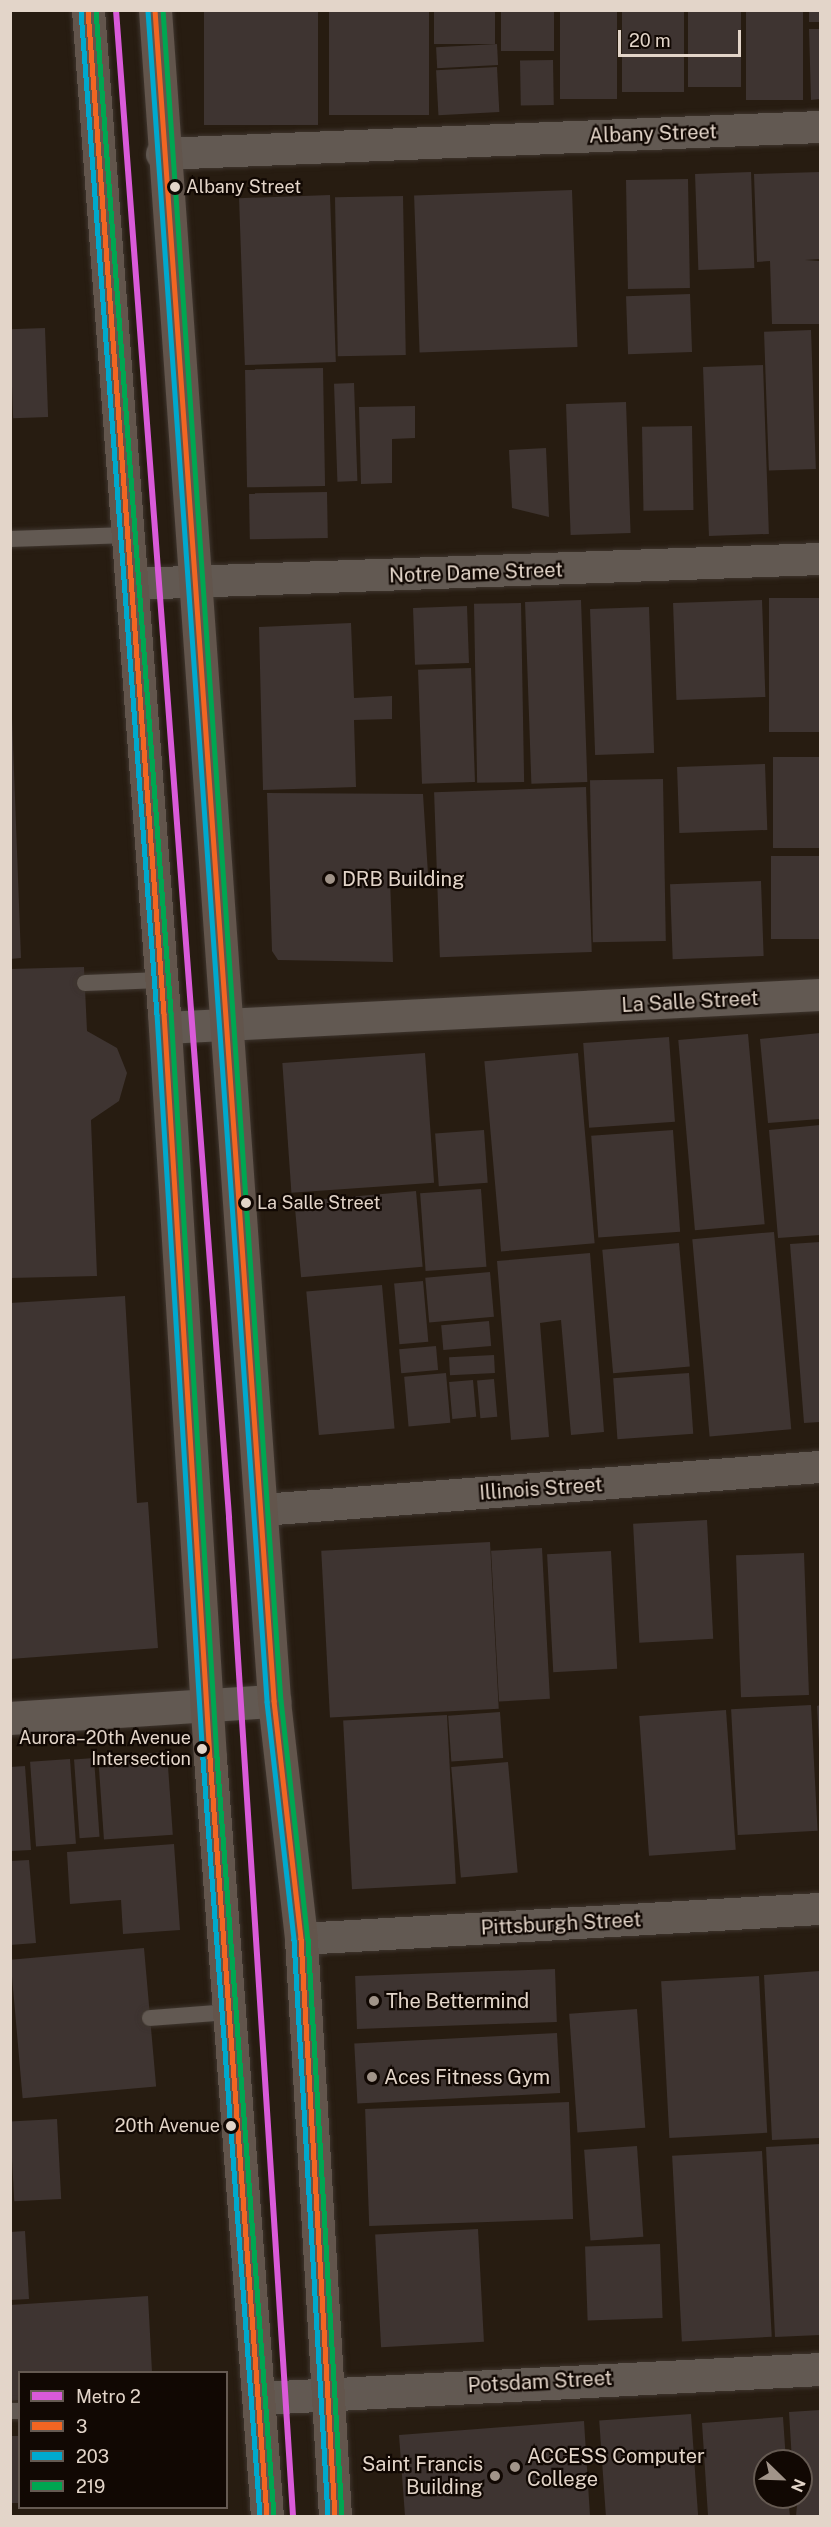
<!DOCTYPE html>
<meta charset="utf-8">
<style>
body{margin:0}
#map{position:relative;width:831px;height:2527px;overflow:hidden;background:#271c11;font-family:"Public Sans",sans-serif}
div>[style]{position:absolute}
.building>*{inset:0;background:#3e3431;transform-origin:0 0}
.roads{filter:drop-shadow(0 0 2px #3e352e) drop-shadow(0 0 2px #3e352e)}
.service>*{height:16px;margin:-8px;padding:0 8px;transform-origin:8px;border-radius:8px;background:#625952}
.minor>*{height:32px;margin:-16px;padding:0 16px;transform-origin:16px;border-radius:16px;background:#625952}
.tertiary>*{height:33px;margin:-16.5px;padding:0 16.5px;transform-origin:16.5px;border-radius:16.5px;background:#625952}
.secondary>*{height:33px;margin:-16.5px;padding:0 16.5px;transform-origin:16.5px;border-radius:16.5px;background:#625952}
.primary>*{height:33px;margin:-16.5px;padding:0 16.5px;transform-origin:16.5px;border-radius:16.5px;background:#62554c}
.bus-1>*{height:4.5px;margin:-2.25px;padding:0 2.25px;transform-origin:2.25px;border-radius:2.25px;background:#f26522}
.bus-2>*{height:4.5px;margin:-2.25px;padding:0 2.25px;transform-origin:2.25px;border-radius:2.25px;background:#00a9ce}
.bus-3>*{height:4.5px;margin:-2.25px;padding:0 2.25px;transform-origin:2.25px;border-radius:2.25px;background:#00a651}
.metro-1>*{height:6px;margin:-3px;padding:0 3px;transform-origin:3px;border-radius:3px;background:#d95ad9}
.dots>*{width:16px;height:16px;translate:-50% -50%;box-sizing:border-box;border:3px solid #110803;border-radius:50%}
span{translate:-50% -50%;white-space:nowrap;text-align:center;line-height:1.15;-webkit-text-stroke:4.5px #110803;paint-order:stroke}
.bus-label{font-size:18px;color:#e3d5c9}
.left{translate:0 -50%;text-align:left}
.right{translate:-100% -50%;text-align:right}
.street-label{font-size:20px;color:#e3d5c9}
.poi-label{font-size:20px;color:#e3d5c9}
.frame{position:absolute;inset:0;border:12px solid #e3d5c9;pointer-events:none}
.legend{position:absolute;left:18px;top:2371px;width:210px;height:138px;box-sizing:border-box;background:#110803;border:2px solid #655a52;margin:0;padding:8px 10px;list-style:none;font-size:18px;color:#e3d5c9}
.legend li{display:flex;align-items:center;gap:12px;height:30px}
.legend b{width:30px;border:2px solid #655a52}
.north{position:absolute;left:753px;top:2449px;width:60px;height:60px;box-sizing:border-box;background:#110803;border:2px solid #655a52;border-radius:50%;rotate:113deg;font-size:16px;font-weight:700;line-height:24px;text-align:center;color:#e3d5c9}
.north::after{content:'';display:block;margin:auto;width:21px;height:27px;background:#a19489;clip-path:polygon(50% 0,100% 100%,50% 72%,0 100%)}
.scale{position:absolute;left:618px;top:30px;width:123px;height:27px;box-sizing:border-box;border:3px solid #e3d5c9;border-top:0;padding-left:8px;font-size:18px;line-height:21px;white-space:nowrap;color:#e3d5c9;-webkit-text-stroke:4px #110803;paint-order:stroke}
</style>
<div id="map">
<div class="building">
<div style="left:204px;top:10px;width:114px;height:115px"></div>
<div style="left:329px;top:10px;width:100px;height:105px"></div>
<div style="left:434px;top:10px;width:61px;height:34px"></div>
<div style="left:501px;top:10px;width:53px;height:41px"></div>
<div style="left:560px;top:10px;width:57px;height:89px"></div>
<div style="left:622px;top:10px;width:62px;height:82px"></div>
<div style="left:688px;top:10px;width:53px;height:77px"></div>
<div style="left:746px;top:10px;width:57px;height:90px"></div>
<div style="left:809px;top:10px;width:11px;height:12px"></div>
<div style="clip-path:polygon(809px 29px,820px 29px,820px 99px,811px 100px)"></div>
<div style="left:497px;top:44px;width:21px;height:61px;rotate:87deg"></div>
<div style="left:553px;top:60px;width:45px;height:33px;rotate:89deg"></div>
<div style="left:497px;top:67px;width:45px;height:61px;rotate:87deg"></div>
<div style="left:751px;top:172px;width:96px;height:56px;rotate:88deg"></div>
<div style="clip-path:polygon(820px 172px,820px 259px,805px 260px,819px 261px,820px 324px,772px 324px,770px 261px,757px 262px,754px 174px)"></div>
<div style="left:688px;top:179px;width:109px;height:62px;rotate:89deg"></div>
<div style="left:572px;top:190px;width:157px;height:158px;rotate:88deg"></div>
<div style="left:330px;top:195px;width:167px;height:91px;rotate:88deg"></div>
<div style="left:403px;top:196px;width:159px;height:68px;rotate:89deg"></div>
<div style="left:690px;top:294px;width:58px;height:64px;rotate:88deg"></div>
<div style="left:45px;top:328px;width:89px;height:35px;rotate:88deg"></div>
<div style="left:811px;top:330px;width:139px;height:47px;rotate:88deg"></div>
<div style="left:763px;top:365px;width:169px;height:60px;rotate:88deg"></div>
<div style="left:323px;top:368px;width:118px;height:78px;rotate:89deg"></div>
<div style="left:354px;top:383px;width:98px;height:20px;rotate:88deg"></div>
<div style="left:626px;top:402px;width:131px;height:60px;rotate:88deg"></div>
<div style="clip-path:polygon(415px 406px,415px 438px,392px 439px,392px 483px,361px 484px,359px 407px)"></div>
<div style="left:692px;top:426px;width:84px;height:50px;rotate:89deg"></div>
<div style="clip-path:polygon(546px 448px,549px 517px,512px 508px,509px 450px)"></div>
<div style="left:327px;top:492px;width:46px;height:78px;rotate:89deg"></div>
<div style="left:820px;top:598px;width:134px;height:51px;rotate:90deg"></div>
<div style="left:581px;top:600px;width:182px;height:56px;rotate:88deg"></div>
<div style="left:762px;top:600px;width:97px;height:89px;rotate:88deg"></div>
<div style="left:521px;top:603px;width:179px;height:47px;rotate:89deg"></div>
<div style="left:467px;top:606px;width:57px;height:54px;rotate:88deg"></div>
<div style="left:649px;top:607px;width:146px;height:59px;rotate:88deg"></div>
<div style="clip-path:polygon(351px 623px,354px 698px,392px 696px,392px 719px,354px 720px,356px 787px,263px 790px,259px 627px)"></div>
<div style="clip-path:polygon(10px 664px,21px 958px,10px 959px)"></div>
<div style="left:471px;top:668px;width:114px;height:53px;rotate:88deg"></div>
<div style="left:820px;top:757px;width:91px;height:47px;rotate:90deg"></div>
<div style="left:765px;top:764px;width:66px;height:88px;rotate:88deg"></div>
<div style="left:663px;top:779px;width:162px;height:73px;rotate:89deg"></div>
<div style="left:586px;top:787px;width:165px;height:152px;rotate:88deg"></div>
<div style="clip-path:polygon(267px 793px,423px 794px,428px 874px,390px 878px,393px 962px,278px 960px,272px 951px)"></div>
<div style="left:820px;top:856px;width:83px;height:49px;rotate:90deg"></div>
<div style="left:761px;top:881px;width:75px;height:91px;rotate:88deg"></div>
<div style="clip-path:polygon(84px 967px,87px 1031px,117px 1048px,127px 1073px,119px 1101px,91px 1120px,97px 1276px,10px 1278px,10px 969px)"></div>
<div style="clip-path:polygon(820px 1033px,820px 1119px,768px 1123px,760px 1039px)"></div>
<div style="left:748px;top:1034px;width:191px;height:70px;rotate:85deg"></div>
<div style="left:669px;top:1037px;width:85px;height:86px;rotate:86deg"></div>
<div style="left:425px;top:1053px;width:130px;height:143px;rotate:86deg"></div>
<div style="left:578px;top:1053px;width:191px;height:94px;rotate:85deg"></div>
<div style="clip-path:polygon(820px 1125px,820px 1235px,778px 1238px,769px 1130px)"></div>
<div style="left:484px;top:1130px;width:53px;height:49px;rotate:86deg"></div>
<div style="left:673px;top:1130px;width:102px;height:82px;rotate:86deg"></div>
<div style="left:481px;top:1189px;width:78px;height:61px;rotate:86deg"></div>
<div style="left:416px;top:1191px;width:76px;height:122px;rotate:85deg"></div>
<div style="left:774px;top:1232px;width:198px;height:82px;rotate:85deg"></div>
<div style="clip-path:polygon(820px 1242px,820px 1422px,804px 1423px,790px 1244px)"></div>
<div style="left:679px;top:1243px;width:124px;height:77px;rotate:85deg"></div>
<div style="clip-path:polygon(590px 1253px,604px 1432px,571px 1435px,561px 1320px,540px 1323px,549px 1437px,511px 1440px,497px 1261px)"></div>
<div style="left:490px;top:1272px;width:45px;height:65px;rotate:85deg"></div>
<div style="left:423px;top:1281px;width:61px;height:29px;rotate:85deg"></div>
<div style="left:382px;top:1285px;width:144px;height:76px;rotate:85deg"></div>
<div style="clip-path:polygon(125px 1296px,137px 1503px,148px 1502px,158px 1648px,10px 1659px,10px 1303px)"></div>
<div style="left:489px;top:1321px;width:25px;height:48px;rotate:85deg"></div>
<div style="left:436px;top:1346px;width:24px;height:37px;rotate:85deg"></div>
<div style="left:494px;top:1355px;width:18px;height:45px;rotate:87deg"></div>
<div style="left:446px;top:1373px;width:50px;height:42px;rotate:85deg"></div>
<div style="left:689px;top:1373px;width:61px;height:76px;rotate:86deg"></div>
<div style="left:494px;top:1379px;width:38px;height:17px;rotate:85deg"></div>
<div style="left:473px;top:1380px;width:37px;height:24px;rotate:85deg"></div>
<div style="left:707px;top:1520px;width:119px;height:74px;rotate:87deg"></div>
<div style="left:490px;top:1542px;width:167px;height:169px;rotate:87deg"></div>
<div style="left:542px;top:1548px;width:151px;height:51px;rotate:87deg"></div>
<div style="left:611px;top:1551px;width:118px;height:64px;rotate:87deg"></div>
<div style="left:804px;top:1553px;width:142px;height:68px;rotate:88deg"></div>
<div style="left:811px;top:1705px;width:126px;height:80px;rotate:87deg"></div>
<div style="clip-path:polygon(820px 1705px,820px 1743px,819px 1743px,817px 1706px)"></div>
<div style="left:726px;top:1710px;width:140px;height:87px;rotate:86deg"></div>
<div style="left:500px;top:1712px;width:46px;height:52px;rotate:86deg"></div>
<div style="left:447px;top:1715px;width:169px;height:104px;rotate:87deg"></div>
<div style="left:167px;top:1752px;width:83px;height:69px;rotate:86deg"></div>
<div style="left:94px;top:1758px;width:79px;height:20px;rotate:86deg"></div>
<div style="left:70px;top:1759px;width:85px;height:40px;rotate:86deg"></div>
<div style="left:508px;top:1762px;width:111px;height:57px;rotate:85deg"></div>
<div style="clip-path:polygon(25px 1766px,31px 1850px,10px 1851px,10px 1767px)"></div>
<div style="clip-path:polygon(174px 1844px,180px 1930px,123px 1934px,121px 1900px,70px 1904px,67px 1852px)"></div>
<div style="clip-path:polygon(29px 1860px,36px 1943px,10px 1945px,10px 1861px)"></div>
<div style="left:144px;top:1948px;width:139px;height:134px;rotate:85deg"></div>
<div style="left:555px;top:1969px;width:53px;height:200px;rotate:88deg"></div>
<div style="clip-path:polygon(820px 1971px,820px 2138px,772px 2140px,764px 1975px)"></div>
<div style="left:759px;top:1976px;width:157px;height:98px;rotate:87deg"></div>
<div style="left:637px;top:2009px;width:119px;height:68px;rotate:86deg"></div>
<div style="left:557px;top:2033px;width:60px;height:203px;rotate:87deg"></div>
<div style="left:569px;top:2102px;width:117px;height:204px;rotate:88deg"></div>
<div style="left:57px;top:2119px;width:80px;height:47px;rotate:87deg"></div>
<div style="clip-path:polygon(820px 2144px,820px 2335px,775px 2337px,766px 2147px)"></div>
<div style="left:637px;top:2146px;width:91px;height:53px;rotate:86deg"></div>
<div style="left:762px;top:2151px;width:186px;height:90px;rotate:87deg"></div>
<div style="left:478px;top:2229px;width:113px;height:103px;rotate:87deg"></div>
<div style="clip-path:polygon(25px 2231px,29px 2299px,10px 2300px,10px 2232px)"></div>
<div style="left:660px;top:2244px;width:74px;height:75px;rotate:88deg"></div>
<div style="clip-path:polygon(148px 2296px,152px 2372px,20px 2372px,20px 2400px,10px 2401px,10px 2305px)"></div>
<div style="clip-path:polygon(820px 2410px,820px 2516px,796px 2516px,801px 2461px,792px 2461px,789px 2412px)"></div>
<div style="left:691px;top:2414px;width:102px;height:92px;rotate:86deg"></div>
<div style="clip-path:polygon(783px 2417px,786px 2461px,765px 2461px,765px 2497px,788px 2497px,790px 2516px,708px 2516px,702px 2423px)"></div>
<div style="clip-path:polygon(584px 2421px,590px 2516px,405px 2516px,399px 2435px)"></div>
<div style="left:20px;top:2436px;width:67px;height:10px;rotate:90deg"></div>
</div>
<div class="roads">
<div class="service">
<div style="left:10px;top:539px;width:118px;rotate:-1.9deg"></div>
<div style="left:85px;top:983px;width:76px;rotate:-2.3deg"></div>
<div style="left:150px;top:2018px;width:78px;rotate:-4.4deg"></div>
<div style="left:10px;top:2411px;width:10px"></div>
</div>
<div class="minor">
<div style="left:162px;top:154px;width:659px;rotate:-2.35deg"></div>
<div style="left:132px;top:584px;width:688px;rotate:-2.08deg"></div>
<div style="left:165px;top:1028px;width:656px;rotate:-2.88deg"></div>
<div style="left:262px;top:1510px;width:560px;rotate:-4.41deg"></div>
<div style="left:301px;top:1939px;width:520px;rotate:-3.31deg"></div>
</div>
<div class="tertiary">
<div style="left:260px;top:2398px;width:561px;rotate:-2.96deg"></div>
</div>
<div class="secondary">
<div style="left:10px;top:1718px;width:265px;rotate:-3.7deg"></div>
</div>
<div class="primary">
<div style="left:88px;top:10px;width:1006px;rotate:85.67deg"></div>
<div style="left:164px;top:1013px;width:746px;rotate:86.47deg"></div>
<div style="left:210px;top:1758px;width:760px;rotate:85.7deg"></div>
<div style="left:155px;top:10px;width:1695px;rotate:85.97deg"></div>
<div style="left:274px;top:1701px;width:240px;rotate:83.5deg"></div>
<div style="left:301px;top:1939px;width:578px;rotate:86.63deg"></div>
</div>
</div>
<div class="bus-1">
<div style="left:88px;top:10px;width:1006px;rotate:85.67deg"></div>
<div style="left:164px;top:1013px;width:746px;rotate:86.47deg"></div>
<div style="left:210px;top:1758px;width:760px;rotate:85.7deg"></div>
<div style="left:155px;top:10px;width:1695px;rotate:85.97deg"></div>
<div style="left:274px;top:1701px;width:240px;rotate:83.5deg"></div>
<div style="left:301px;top:1939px;width:578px;rotate:86.63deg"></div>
</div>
<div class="bus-2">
<div style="left:81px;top:11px;width:1006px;rotate:85.67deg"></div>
<div style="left:157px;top:1014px;width:746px;rotate:86.47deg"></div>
<div style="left:203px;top:1759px;width:759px;rotate:85.69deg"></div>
<div style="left:148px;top:11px;width:1695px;rotate:85.97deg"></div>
<div style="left:267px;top:1702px;width:240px;rotate:83.5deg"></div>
<div style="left:294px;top:1940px;width:577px;rotate:86.62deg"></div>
</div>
<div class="bus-3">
<div style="left:96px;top:10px;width:1005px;rotate:85.72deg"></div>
<div style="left:171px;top:1012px;width:746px;rotate:86.47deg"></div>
<div style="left:217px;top:1757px;width:760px;rotate:85.7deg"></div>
<div style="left:163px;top:10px;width:1694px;rotate:86.01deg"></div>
<div style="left:281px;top:1700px;width:241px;rotate:83.6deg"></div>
<div style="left:308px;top:1939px;width:578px;rotate:86.63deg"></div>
</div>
<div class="metro-1">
<div style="left:116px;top:10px;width:1512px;rotate:85.71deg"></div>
<div style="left:229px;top:1518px;width:1000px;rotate:86.33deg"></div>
</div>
<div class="dots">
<div style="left:175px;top:187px;background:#e3d5c9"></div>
<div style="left:330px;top:879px;background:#a19489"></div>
<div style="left:246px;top:1203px;background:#e3d5c9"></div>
<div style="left:202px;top:1749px;background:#e3d5c9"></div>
<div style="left:374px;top:2001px;background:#a19489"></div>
<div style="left:372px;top:2077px;background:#a19489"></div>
<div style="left:231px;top:2126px;background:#e3d5c9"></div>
<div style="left:515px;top:2467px;background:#a19489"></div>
<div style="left:495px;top:2476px;background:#a19489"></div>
</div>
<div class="bus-label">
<span class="left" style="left:186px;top:187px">Albany Street</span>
<span class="left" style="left:257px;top:1203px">La Salle Street</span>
<span class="right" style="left:191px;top:1749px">Aurora–20th Avenue<br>Intersection</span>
<span class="right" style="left:220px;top:2126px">20th Avenue</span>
</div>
<div class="street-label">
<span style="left:653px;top:134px;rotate:-2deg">Albany Street</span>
<span style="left:476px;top:573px;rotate:-2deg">Notre Dame Street</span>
<span style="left:690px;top:1002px;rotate:-3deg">La Salle Street</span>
<span style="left:541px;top:1489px;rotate:-4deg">Illinois Street</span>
<span style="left:561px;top:1924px;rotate:-3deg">Pittsburgh Street</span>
<span style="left:540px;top:2382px;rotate:-3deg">Potsdam Street</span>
</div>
<div class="poi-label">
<span class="left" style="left:342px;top:879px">DRB Building</span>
<span class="left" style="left:386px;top:2001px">The Bettermind</span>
<span class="left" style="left:384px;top:2077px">Aces Fitness Gym</span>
<span class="left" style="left:527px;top:2468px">ACCESS Computer<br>College</span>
<span class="right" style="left:483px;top:2476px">Saint Francis<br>Building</span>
</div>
<div class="frame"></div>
<ul class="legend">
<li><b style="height:8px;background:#d95ad9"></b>Metro 2</li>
<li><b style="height:8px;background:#f26522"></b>3</li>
<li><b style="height:8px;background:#00a9ce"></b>203</li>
<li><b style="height:8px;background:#00a651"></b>219</li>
</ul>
<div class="north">N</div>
<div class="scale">20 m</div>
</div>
